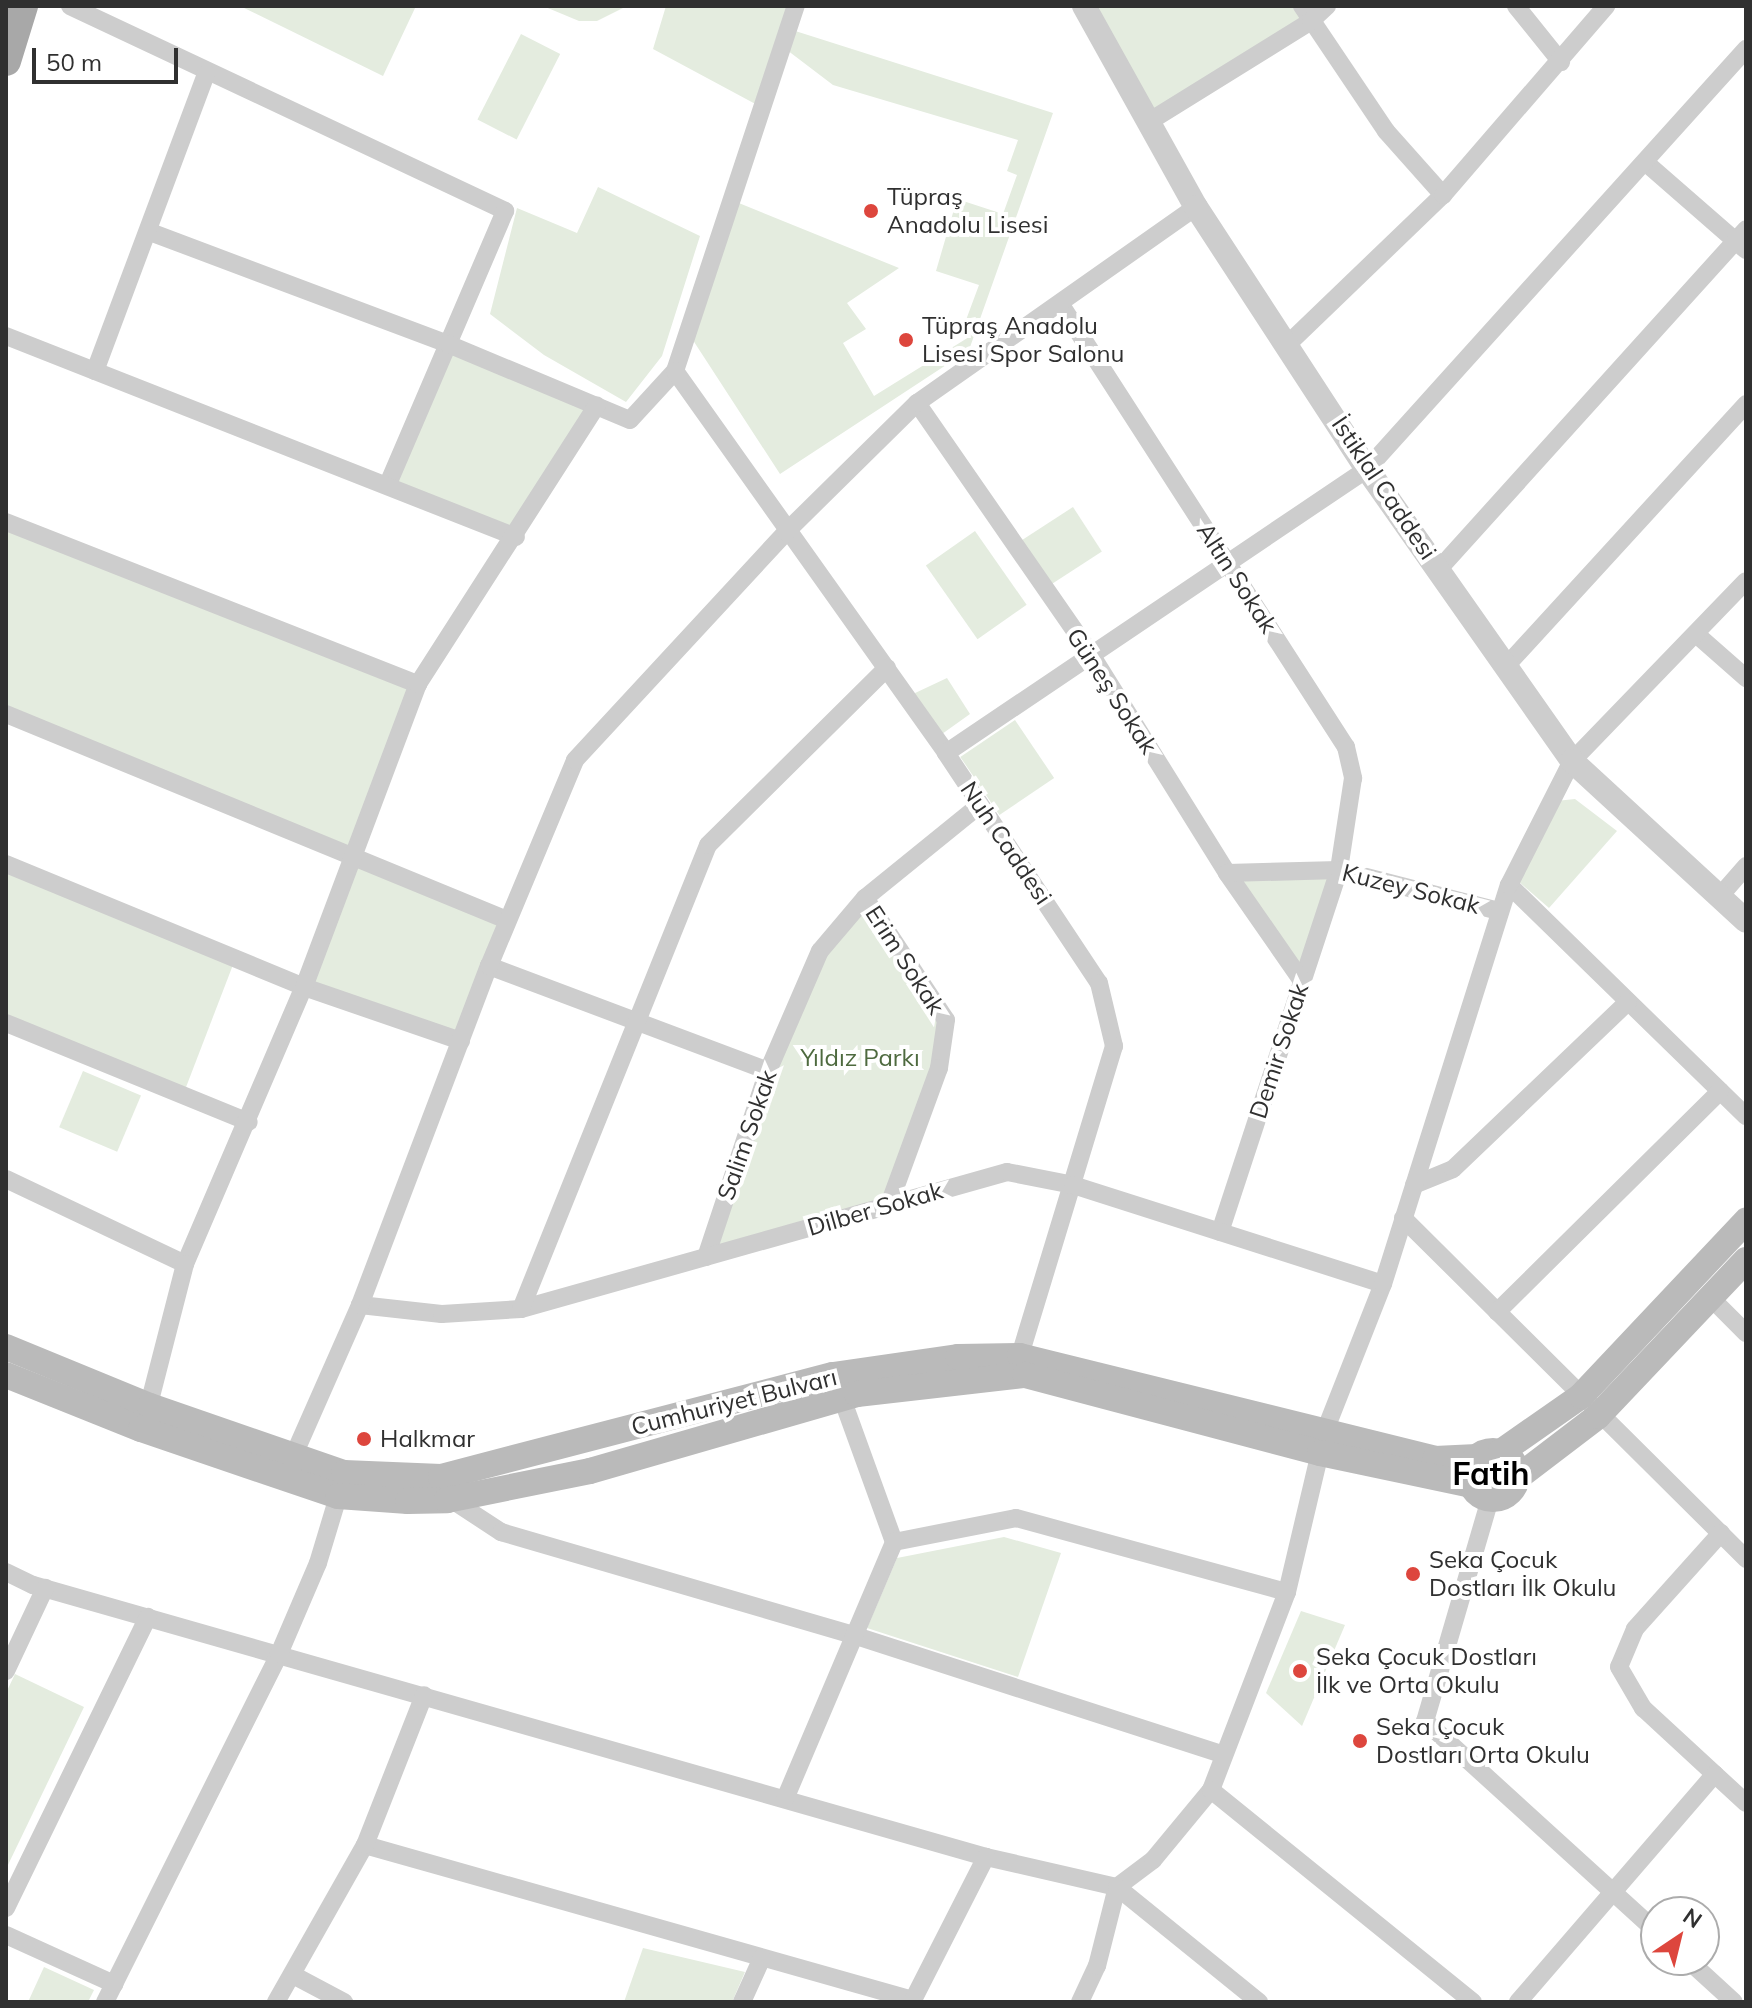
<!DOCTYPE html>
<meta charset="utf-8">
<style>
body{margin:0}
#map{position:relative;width:1752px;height:2008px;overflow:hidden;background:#fff;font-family:Mulish,sans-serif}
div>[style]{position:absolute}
.green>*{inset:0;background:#e4ecdf;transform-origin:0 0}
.minor>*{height:18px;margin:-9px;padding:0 9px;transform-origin:9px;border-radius:9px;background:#cdcdcd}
.tertiary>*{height:24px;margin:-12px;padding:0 12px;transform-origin:12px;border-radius:12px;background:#cdcdcd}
.secondary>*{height:26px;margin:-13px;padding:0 13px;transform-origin:13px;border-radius:13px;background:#bababa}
.secondary>.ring{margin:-13px;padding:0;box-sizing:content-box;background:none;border:26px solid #bababa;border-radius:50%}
.primary>*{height:30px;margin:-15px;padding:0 15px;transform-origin:15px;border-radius:15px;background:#a8a8a8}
.dots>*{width:22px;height:22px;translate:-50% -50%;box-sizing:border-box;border:4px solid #fff;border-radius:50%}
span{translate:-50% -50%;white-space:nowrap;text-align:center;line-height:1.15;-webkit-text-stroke:8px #fff;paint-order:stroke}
.poi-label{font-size:24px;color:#303030}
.left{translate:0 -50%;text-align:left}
.street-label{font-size:24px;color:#303030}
.park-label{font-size:24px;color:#4e6a3f}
.district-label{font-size:32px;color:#000;font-weight:700}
.frame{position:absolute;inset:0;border:8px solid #303030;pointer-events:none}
.north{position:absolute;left:1640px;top:1896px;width:80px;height:80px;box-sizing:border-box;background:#fff;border:2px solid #acacac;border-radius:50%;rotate:35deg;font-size:22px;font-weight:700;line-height:32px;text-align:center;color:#303030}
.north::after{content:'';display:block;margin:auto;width:28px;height:36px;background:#dd463d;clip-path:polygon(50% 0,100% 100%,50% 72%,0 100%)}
.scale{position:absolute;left:32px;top:48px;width:146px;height:36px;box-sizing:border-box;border:4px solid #303030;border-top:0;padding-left:10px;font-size:24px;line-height:28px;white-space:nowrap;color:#303030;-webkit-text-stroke:6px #fff;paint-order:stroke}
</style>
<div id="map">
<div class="green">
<div style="clip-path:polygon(240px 6px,416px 6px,383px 76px)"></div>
<div style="clip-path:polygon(543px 6px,627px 6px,597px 21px,579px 21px)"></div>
<div style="clip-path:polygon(666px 6px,796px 6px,789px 29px,1053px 113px,969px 350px,780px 474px,687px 331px,729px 199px,899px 268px,847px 303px,866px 329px,843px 343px,874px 396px,969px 337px,963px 328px,979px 285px,936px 271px,957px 199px,1003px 214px,1017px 175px,1007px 171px,1018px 140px,833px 85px,783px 47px,761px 107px,653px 49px)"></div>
<div style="clip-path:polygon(1084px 6px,1302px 6px,1311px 21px,1150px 121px)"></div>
<div style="left:521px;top:34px;width:44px;height:96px;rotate:27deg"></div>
<div style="clip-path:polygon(598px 187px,700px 236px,662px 356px,626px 402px,544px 355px,490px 314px,517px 208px,577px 233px)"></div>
<div style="clip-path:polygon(448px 344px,597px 405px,516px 537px,388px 484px)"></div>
<div style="left:1073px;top:507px;width:53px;height:62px;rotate:57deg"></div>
<div style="clip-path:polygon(6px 522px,418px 684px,352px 852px,507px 920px,461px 1041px,304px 987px,352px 853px,6px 714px)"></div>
<div style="left:975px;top:531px;width:90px;height:60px;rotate:55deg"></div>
<div style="clip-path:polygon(947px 678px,970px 714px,942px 734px,913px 694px)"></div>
<div style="left:1015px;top:720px;width:70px;height:66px;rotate:56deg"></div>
<div style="clip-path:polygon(1575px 799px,1617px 831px,1549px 908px,1518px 881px,1556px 801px)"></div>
<div style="clip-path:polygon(6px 864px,236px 957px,183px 1095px,6px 1023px)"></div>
<div style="clip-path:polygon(1339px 870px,1302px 981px,1227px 873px)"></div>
<div style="clip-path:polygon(865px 898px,946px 1020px,889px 1205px,706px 1257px,820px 951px)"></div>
<div style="left:83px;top:1071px;width:63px;height:61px;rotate:23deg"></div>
<div style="clip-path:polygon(1004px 1537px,1061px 1553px,1018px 1677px,867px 1628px,897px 1558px)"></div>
<div style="clip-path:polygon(1301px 1611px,1345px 1625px,1302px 1726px,1266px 1693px)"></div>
<div style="clip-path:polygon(15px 1674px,84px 1707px,6px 1869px,6px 1693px)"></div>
<div style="clip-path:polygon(643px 1948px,745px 1972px,732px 2002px,624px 2002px)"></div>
<div style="clip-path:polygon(44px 1967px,94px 1990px,88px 2002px,28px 2002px)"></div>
</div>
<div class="minor">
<div style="left:70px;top:6px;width:481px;rotate:25.2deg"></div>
<div style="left:505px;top:211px;width:297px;rotate:113.2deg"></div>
<div style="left:1302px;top:6px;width:151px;rotate:56.1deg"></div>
<div style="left:1386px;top:131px;width:86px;rotate:48.3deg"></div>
<div style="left:1516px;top:6px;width:72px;rotate:51.2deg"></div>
<div style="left:1150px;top:121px;width:190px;rotate:-31.8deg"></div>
<div style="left:1311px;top:21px;width:22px;rotate:-43deg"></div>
<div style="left:1645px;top:162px;width:134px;rotate:41.1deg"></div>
<div style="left:150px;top:232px;width:318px;rotate:20.6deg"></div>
<div style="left:448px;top:344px;width:197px;rotate:22.7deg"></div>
<div style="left:630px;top:420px;width:67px;rotate:-47.4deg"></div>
<div style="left:675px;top:371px;width:385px;rotate:-71.7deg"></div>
<div style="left:1061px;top:305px;width:526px;rotate:57.19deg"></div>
<div style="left:1346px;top:747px;width:32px;rotate:77deg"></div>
<div style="left:1353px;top:778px;width:93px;rotate:98.7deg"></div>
<div style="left:1339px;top:870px;width:381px;rotate:108.2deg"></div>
<div style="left:6px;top:336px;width:548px;rotate:21.51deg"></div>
<div style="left:1289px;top:343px;width:214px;rotate:-43.9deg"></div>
<div style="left:1443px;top:195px;width:250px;rotate:-49.2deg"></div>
<div style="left:95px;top:371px;width:317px;rotate:-69.5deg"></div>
<div style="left:675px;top:371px;width:468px;rotate:54.6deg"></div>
<div style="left:946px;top:753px;width:276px;rotate:56.4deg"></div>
<div style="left:1099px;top:983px;width:65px;rotate:76.6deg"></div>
<div style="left:1114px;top:1046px;width:324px;rotate:106.9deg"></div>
<div style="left:1020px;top:1356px;width:11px;rotate:75deg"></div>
<div style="left:917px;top:403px;width:308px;rotate:55.3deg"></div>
<div style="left:1092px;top:656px;width:256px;rotate:58.1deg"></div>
<div style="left:1227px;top:873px;width:131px;rotate:55.2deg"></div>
<div style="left:6px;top:522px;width:443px;rotate:21.5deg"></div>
<div style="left:1439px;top:569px;width:458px;rotate:-47.9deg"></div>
<div style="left:1696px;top:634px;width:67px;rotate:41.3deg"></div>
<div style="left:1507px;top:665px;width:354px;rotate:-47.5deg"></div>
<div style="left:6px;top:714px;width:542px;rotate:22.35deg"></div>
<div style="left:946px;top:753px;width:508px;rotate:-34deg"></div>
<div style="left:1367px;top:469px;width:566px;rotate:-47.94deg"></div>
<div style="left:6px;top:864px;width:322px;rotate:22.4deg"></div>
<div style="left:304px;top:987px;width:166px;rotate:19deg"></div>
<div style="left:1227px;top:873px;width:112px;rotate:-1.5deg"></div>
<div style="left:1339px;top:870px;width:165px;rotate:14.4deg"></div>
<div style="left:1509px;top:885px;width:331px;rotate:44.3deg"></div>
<div style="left:1720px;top:896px;width:40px;rotate:-49deg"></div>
<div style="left:865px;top:898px;width:146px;rotate:56.4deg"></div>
<div style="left:946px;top:1020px;width:49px;rotate:98.3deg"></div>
<div style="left:939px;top:1068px;width:146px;rotate:110.1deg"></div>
<div style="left:489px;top:966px;width:298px;rotate:20.6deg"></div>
<div style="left:6px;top:1023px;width:262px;rotate:22.2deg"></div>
<div style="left:6px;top:1179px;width:198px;rotate:25.4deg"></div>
<div style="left:185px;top:1264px;width:301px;rotate:-66.8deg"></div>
<div style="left:304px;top:987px;width:324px;rotate:-69.4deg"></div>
<div style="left:418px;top:684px;width:331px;rotate:-57.3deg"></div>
<div style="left:1414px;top:1185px;width:42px;rotate:-22.3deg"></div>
<div style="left:1453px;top:1169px;width:242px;rotate:-43.7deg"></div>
<div style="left:1403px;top:1218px;width:484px;rotate:44.8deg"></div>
<div style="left:706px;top:1257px;width:196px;rotate:-71.6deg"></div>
<div style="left:768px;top:1071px;width:131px;rotate:-66.6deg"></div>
<div style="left:820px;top:951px;width:70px;rotate:-49.7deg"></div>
<div style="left:865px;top:898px;width:148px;rotate:-39deg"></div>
<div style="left:1710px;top:1297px;width:51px;rotate:45deg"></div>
<div style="left:360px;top:1305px;width:82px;rotate:6.3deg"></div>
<div style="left:442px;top:1314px;width:79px;rotate:-3.6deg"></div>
<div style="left:521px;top:1309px;width:505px;rotate:-15.74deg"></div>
<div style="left:1007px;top:1172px;width:67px;rotate:11.1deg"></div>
<div style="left:1073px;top:1185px;width:325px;rotate:17.7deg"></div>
<div style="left:521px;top:1309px;width:500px;rotate:-68.05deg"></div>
<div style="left:708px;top:845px;width:252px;rotate:-44.7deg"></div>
<div style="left:1497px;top:1312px;width:314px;rotate:-44.7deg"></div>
<div style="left:839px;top:1390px;width:162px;rotate:70.1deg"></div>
<div style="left:146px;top:1416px;width:157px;rotate:-75.6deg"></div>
<div style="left:293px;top:1457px;width:166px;rotate:-66.2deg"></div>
<div style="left:360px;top:1305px;width:363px;rotate:-69.2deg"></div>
<div style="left:489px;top:966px;width:223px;rotate:-67.3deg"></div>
<div style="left:575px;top:760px;width:311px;rotate:-47.2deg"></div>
<div style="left:786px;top:532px;width:184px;rotate:-44.6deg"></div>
<div style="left:917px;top:403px;width:341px;rotate:-35.1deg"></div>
<div style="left:446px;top:1496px;width:66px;rotate:33.2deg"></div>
<div style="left:501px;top:1532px;width:367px;rotate:16.3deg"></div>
<div style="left:853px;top:1635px;width:388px;rotate:17.9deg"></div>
<div style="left:1490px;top:1499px;width:231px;rotate:106.3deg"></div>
<div style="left:1425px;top:1721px;width:312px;rotate:42.3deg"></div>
<div style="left:1721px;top:1533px;width:129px;rotate:131.9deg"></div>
<div style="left:1635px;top:1629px;width:41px;rotate:112.8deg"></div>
<div style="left:1619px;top:1667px;width:48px;rotate:59.7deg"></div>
<div style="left:1643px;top:1708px;width:140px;rotate:42.7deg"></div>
<div style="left:6px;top:1572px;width:30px;rotate:26deg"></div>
<div style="left:33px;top:1585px;width:991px;rotate:15.93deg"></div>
<div style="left:986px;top:1857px;width:134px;rotate:12.9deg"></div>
<div style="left:1117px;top:1887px;width:45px;rotate:-36.9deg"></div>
<div style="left:1153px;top:1860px;width:91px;rotate:-50.4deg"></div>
<div style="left:1211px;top:1790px;width:212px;rotate:-69deg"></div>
<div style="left:1287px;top:1592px;width:165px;rotate:-76.7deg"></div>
<div style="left:1325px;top:1431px;width:158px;rotate:-68.5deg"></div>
<div style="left:1383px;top:1284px;width:418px;rotate:-72.5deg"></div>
<div style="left:1509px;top:885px;width:139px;rotate:-63.1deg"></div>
<div style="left:1572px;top:761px;width:250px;rotate:-46deg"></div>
<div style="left:6px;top:1671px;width:92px;rotate:-64.8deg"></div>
<div style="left:1211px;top:1790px;width:337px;rotate:39deg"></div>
<div style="left:785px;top:1799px;width:279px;rotate:-67deg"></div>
<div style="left:894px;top:1542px;width:124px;rotate:-11.1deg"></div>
<div style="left:1016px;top:1518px;width:281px;rotate:15.3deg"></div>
<div style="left:365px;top:1845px;width:569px;rotate:15.79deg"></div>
<div style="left:6px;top:1908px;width:324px;rotate:-64deg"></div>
<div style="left:6px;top:1935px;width:119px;rotate:24.4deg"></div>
<div style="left:1688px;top:1960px;width:62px;rotate:42.4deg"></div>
<div style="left:293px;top:1975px;width:58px;rotate:27.9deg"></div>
<div style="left:105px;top:2002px;width:389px;rotate:-63.4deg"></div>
<div style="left:279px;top:1654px;width:99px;rotate:-66.8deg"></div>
<div style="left:318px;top:1563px;width:79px;rotate:-73.2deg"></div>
<div style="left:276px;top:2002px;width:180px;rotate:-60.5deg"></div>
<div style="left:365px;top:1845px;width:161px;rotate:-68.5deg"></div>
<div style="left:742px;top:2002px;width:48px;rotate:-65.6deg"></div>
<div style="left:912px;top:2002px;width:163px;rotate:-63deg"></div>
<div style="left:1080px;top:2002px;width:40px;rotate:-65deg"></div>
<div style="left:1097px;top:1966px;width:81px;rotate:-75.8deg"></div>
<div style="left:1117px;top:1887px;width:183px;rotate:39deg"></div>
<div style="left:1518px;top:2002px;width:301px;rotate:-49.2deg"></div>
</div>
<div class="tertiary">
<div style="left:1084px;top:6px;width:230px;rotate:60.9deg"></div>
<div style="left:1196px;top:207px;width:313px;rotate:56.9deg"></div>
<div style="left:1367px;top:469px;width:357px;rotate:54.9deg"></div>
<div style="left:1572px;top:761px;width:236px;rotate:42.6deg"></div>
</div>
<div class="secondary">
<div style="left:6px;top:1347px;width:156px;rotate:22.3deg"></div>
<div style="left:150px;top:1406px;width:205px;rotate:19.1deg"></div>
<div style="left:344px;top:1473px;width:97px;rotate:2.4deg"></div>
<div style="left:441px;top:1477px;width:405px;rotate:-14.6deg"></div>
<div style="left:833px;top:1375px;width:126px;rotate:-8.2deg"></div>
<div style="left:958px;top:1357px;width:62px;rotate:-0.9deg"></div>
<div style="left:1020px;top:1356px;width:428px;rotate:13.9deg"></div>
<div style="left:1435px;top:1459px;width:42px;rotate:-2.7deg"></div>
<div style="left:6px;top:1375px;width:145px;rotate:21.8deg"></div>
<div style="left:141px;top:1429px;width:208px;rotate:18.8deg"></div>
<div style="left:338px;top:1496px;width:70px;rotate:4.1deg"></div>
<div style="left:408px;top:1501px;width:39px;rotate:-1deg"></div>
<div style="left:447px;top:1500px;width:146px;rotate:-11.5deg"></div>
<div style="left:590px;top:1471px;width:278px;rotate:-16.1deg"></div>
<div style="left:857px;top:1394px;width:169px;rotate:-6.5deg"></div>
<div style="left:1025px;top:1375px;width:305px;rotate:14.8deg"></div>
<div style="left:1320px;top:1453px;width:155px;rotate:11.9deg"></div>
<div class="ring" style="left:1469px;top:1451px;width:22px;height:22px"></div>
<div style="left:1501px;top:1452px;width:98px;rotate:-35deg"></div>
<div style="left:1581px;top:1396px;width:241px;rotate:-46.7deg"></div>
<div style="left:1517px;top:1478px;width:102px;rotate:-37.4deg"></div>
<div style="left:1598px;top:1416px;width:215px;rotate:-46.5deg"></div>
</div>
<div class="primary">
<div style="left:6px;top:61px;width:58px;rotate:-72.8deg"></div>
</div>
<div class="dots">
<div style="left:871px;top:211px;background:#dd463d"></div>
<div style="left:906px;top:340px;background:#dd463d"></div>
<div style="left:364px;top:1439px;background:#dd463d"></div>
<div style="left:1413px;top:1574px;background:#dd463d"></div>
<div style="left:1300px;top:1671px;background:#dd463d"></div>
<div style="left:1360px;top:1741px;background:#dd463d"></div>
</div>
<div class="poi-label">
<span class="left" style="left:887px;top:211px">Tüpraş<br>Anadolu Lisesi</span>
<span class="left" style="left:922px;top:340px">Tüpraş Anadolu<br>Lisesi Spor Salonu</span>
<span class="left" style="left:380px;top:1439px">Halkmar</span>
<span class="left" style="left:1429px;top:1574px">Seka Çocuk<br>Dostları İlk Okulu</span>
<span class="left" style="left:1316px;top:1671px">Seka Çocuk Dostları<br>İlk ve Orta Okulu</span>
<span class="left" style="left:1376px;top:1741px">Seka Çocuk<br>Dostları Orta Okulu</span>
</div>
<div class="street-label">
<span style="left:1384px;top:488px;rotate:56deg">İstiklal Caddesi</span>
<span style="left:1237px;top:578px;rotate:57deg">Altın Sokak</span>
<span style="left:1112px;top:691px;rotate:57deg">Güneş Sokak</span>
<span style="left:1006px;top:843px;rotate:56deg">Nuh Caddesi</span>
<span style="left:1411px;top:889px;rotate:14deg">Kuzey Sokak</span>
<span style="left:905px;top:960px;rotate:57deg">Erim Sokak</span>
<span style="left:1279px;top:1051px;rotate:-72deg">Demir Sokak</span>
<span style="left:747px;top:1135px;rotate:-71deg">Salim Sokak</span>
<span style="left:875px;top:1209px;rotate:-16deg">Dilber Sokak</span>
<span style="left:734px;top:1402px;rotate:-14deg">Cumhuriyet Bulvarı</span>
</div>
<div class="park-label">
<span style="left:860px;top:1058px">Yıldız Parkı</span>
</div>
<div class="district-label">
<span style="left:1491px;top:1473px">Fatih</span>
</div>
<div class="frame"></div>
<div class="north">N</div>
<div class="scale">50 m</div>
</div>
